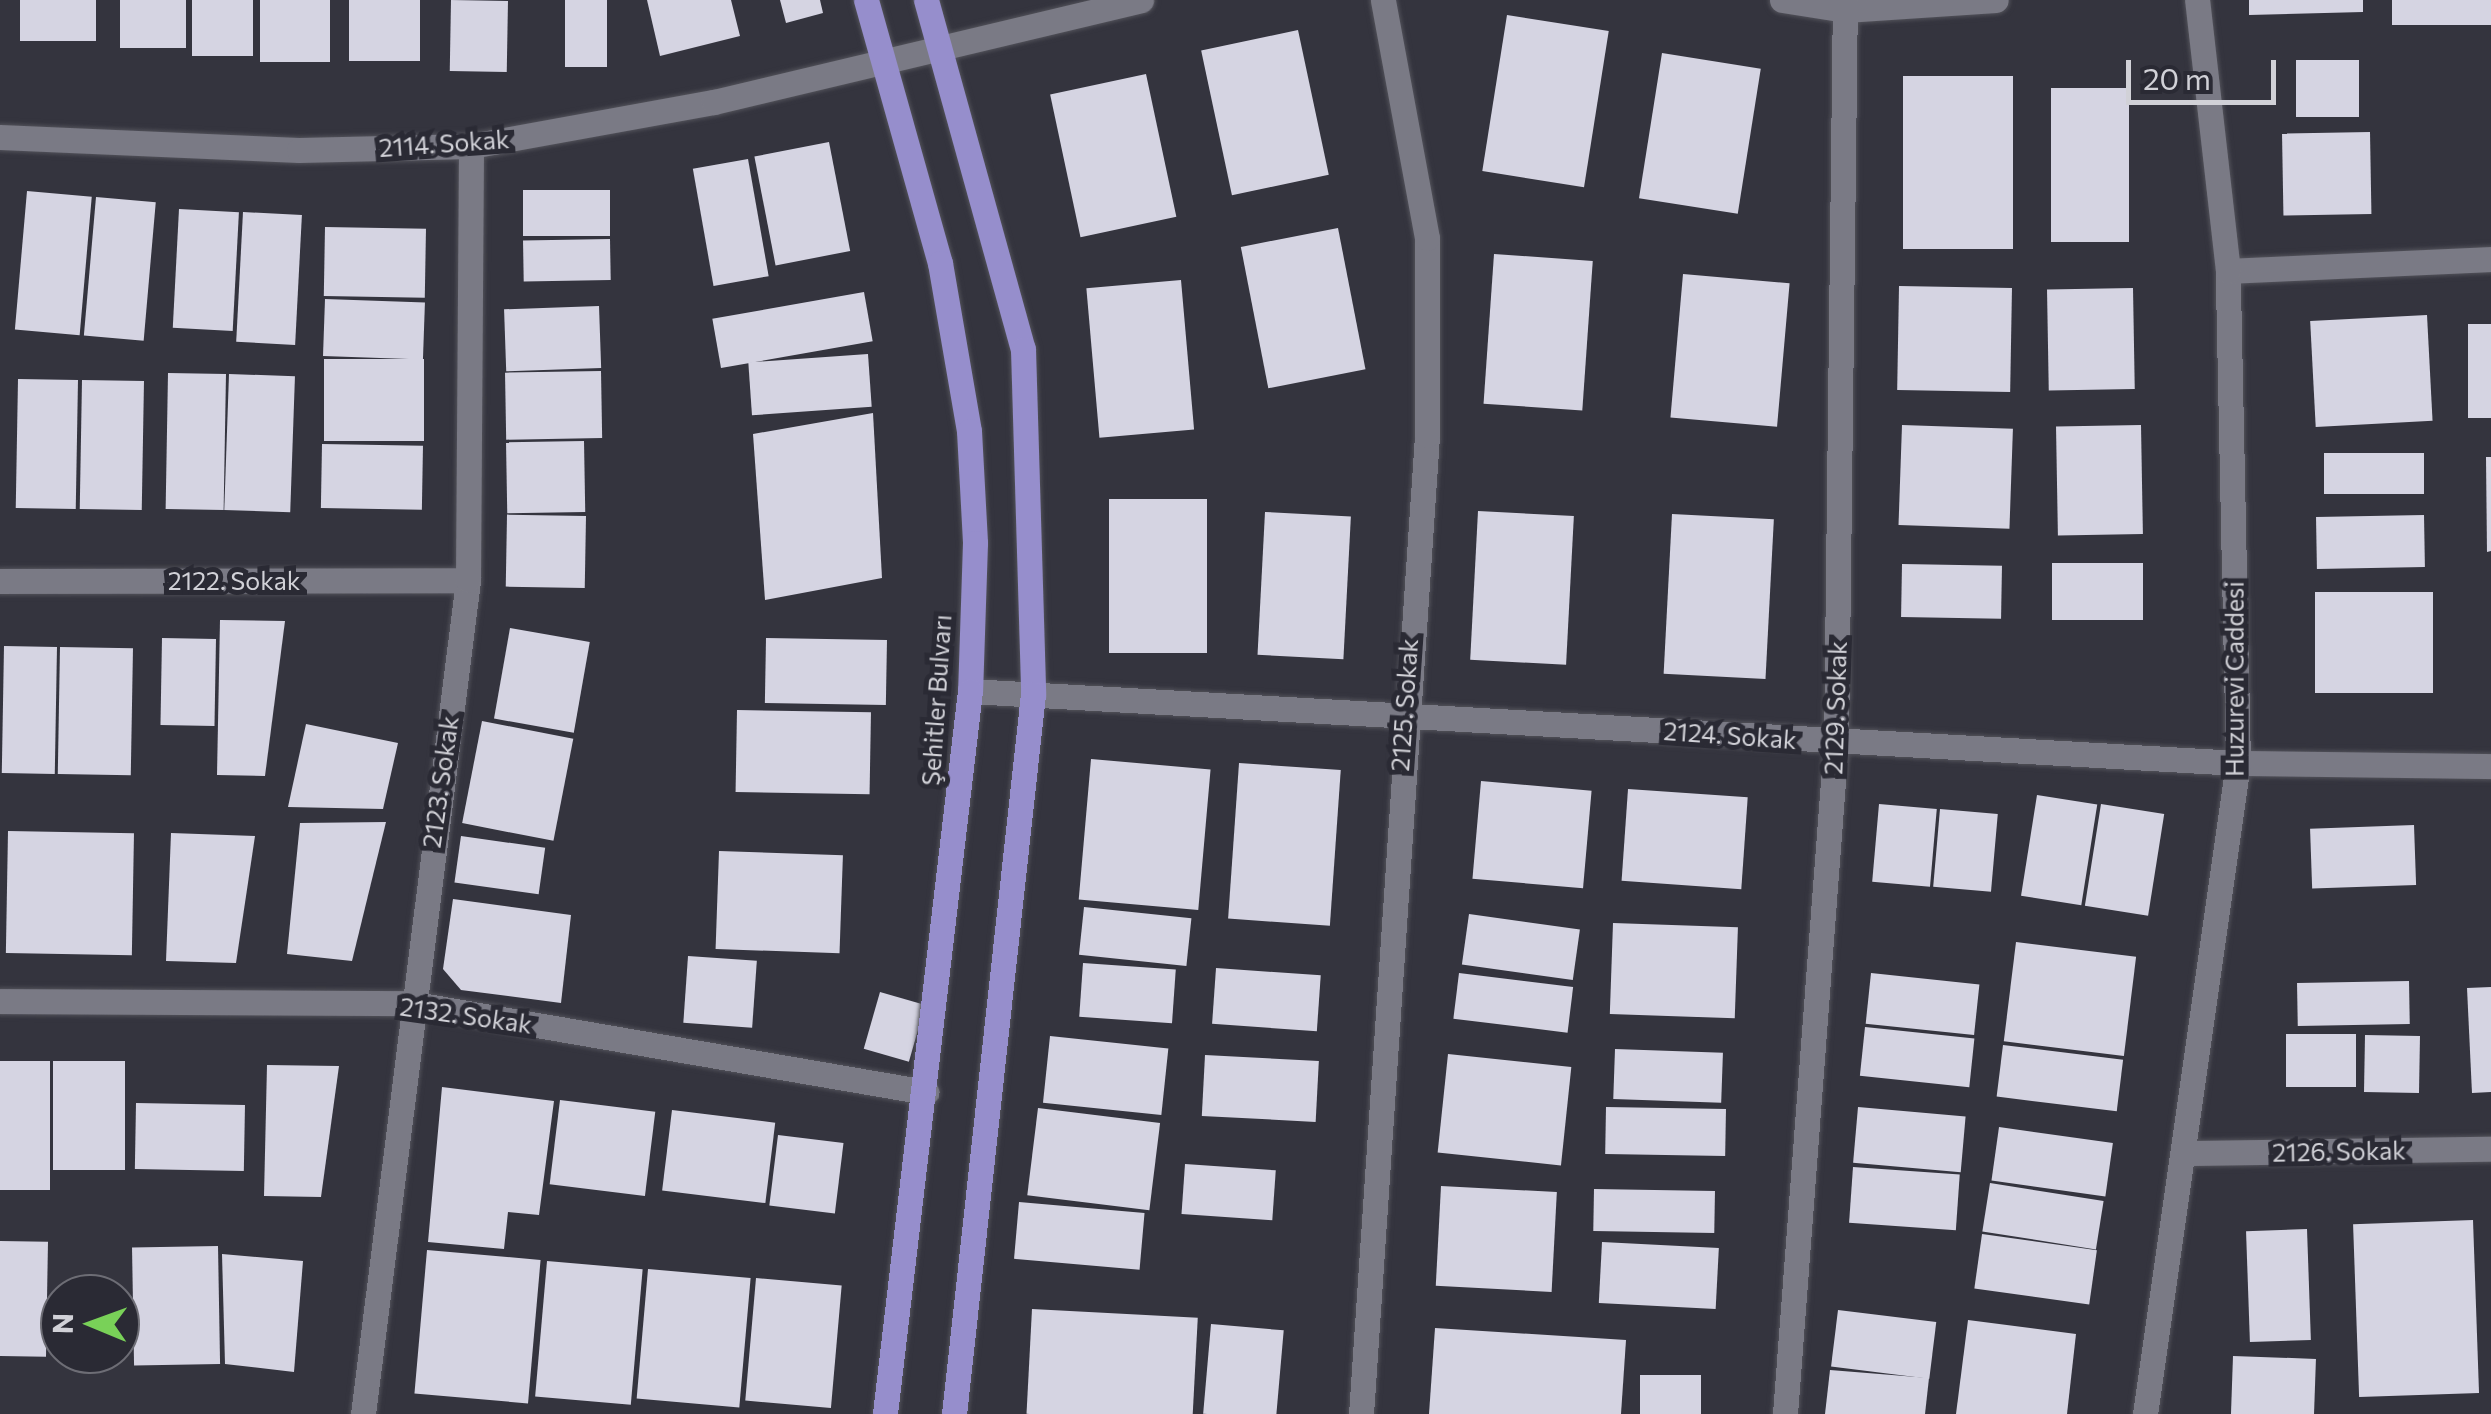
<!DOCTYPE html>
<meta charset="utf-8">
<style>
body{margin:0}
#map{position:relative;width:2491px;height:1414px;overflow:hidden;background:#34343e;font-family:Commissioner,sans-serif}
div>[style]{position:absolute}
.building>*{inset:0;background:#d5d4e2;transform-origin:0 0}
.roads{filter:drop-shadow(0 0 2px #52525a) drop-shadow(0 0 2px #52525a)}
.minor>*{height:25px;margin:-12.5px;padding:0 12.5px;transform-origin:12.5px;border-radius:12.5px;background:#7a7a85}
.major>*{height:25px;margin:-12.5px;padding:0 12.5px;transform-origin:12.5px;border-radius:12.5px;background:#968ecc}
span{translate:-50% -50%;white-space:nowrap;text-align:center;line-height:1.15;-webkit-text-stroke:10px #2a2a34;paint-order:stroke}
.street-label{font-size:25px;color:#d1d1d7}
.north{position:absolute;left:40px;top:1274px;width:100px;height:100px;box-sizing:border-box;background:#2a2a34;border:2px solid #6d6d75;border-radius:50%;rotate:271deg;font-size:28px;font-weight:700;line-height:40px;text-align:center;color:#d1d1d7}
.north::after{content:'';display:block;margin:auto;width:35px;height:45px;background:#79d158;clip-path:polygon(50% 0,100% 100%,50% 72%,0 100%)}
.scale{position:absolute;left:2126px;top:60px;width:150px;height:45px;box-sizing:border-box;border:5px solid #d1d1d7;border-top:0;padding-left:12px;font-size:30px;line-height:35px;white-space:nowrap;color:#d1d1d7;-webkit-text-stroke:8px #2a2a34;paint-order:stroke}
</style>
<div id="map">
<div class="building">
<div style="left:20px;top:0;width:76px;height:41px"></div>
<div style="left:120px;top:0;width:66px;height:48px"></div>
<div style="left:192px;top:0;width:61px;height:56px"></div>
<div style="left:260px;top:0;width:70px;height:62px"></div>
<div style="left:349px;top:0;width:71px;height:61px"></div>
<div style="left:451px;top:0;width:57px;height:71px;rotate:1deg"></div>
<div style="left:565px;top:0;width:42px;height:67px"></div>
<div style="clip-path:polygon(647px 0,731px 0,740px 36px,660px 56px)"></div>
<div style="clip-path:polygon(780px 0,820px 0,823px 13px,786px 23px)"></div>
<div style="clip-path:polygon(2249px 0,2363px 0,2363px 12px,2249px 15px)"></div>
<div style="left:2392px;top:0;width:99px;height:25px"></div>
<div style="left:1507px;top:15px;width:103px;height:158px;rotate:9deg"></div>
<div style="left:1298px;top:30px;width:148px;height:99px;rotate:78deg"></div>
<div style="left:1662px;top:53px;width:100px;height:147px;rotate:9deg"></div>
<div style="left:2296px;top:60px;width:63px;height:57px"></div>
<div style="left:1146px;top:74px;width:146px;height:98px;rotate:78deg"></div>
<div style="left:1903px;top:76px;width:110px;height:173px"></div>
<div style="left:2129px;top:88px;width:154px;height:78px;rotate:90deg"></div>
<div style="left:2370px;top:132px;width:82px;height:88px;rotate:89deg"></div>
<div style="left:829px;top:142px;width:111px;height:76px;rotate:79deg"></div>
<div style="left:748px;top:159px;width:119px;height:56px;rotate:80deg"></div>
<div style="left:610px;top:190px;width:46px;height:87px;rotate:90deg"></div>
<div style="left:27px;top:191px;width:65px;height:139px;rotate:5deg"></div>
<div style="left:96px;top:197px;width:60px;height:139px;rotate:5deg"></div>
<div style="left:179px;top:209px;width:60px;height:119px;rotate:3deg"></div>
<div style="left:243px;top:212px;width:59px;height:130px;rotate:3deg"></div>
<div style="left:325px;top:227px;width:101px;height:69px;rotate:1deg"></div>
<div style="left:1338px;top:228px;width:144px;height:99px;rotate:79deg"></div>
<div style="left:610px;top:239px;width:41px;height:87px;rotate:89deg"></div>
<div style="left:1494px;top:254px;width:99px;height:150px;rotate:4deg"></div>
<div style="left:1683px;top:274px;width:107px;height:144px;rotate:5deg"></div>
<div style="left:1181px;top:280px;width:150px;height:95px;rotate:85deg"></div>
<div style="left:1899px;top:286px;width:113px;height:104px;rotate:1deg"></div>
<div style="left:2133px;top:288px;width:101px;height:86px;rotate:89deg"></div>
<div style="left:864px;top:292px;width:50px;height:154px;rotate:80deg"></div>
<div style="left:325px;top:299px;width:100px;height:57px;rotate:2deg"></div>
<div style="left:599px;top:306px;width:62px;height:95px;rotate:88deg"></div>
<div style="left:2427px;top:315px;width:106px;height:117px;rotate:87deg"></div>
<div style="left:2491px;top:324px;width:94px;height:23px;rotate:90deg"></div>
<div style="left:868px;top:354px;width:53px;height:120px;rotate:86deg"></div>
<div style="left:324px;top:359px;width:100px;height:82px"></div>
<div style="left:601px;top:371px;width:67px;height:96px;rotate:89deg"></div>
<div style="left:168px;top:373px;width:58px;height:136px;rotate:1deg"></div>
<div style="left:229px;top:374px;width:66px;height:136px;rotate:2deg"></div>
<div style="left:18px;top:379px;width:60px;height:129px;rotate:1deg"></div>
<div style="left:82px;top:380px;width:62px;height:129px;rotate:1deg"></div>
<div style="clip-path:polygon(873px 413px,882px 578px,765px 600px,753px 434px)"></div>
<div style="left:1902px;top:425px;width:111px;height:100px;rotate:2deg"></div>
<div style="left:2141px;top:425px;width:109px;height:85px;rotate:89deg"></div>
<div style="left:584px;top:441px;width:71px;height:78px;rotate:89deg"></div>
<div style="left:322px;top:444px;width:101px;height:64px;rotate:1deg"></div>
<div style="left:2324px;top:453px;width:100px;height:41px"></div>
<div style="clip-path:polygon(2486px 457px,2491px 457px,2491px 551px,2487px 552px)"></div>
<div style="left:1109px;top:499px;width:98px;height:154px"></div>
<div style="left:1478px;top:511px;width:96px;height:149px;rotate:3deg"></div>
<div style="left:1265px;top:512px;width:86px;height:143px;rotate:3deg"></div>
<div style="left:1672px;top:514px;width:102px;height:160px;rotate:3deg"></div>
<div style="left:2424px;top:515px;width:52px;height:108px;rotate:89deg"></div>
<div style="left:586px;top:516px;width:72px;height:79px;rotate:91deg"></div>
<div style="left:2052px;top:563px;width:91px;height:57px"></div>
<div style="left:1902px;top:564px;width:100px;height:53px;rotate:1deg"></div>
<div style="left:2433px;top:592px;width:101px;height:118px;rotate:90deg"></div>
<div style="clip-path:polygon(220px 620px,285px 621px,265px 776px,217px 775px)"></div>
<div style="left:510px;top:628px;width:81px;height:92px;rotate:10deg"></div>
<div style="left:162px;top:638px;width:54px;height:87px;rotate:1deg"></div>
<div style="left:766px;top:638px;width:121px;height:65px;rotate:1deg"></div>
<div style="left:4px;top:646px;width:53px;height:127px;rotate:1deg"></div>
<div style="left:60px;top:647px;width:73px;height:127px;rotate:1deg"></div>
<div style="left:737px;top:710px;width:134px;height:82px;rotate:1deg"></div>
<div style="left:482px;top:721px;width:93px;height:104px;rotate:11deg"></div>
<div style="clip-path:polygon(306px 724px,398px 743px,383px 809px,288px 807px)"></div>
<div style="left:1091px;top:759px;width:120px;height:141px;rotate:5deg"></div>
<div style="left:1239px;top:763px;width:102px;height:156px;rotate:4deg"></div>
<div style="left:1481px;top:781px;width:111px;height:98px;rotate:5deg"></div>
<div style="left:1628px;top:789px;width:120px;height:92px;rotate:4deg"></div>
<div style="left:2037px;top:795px;width:61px;height:102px;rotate:9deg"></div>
<div style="left:1879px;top:804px;width:58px;height:78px;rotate:5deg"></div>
<div style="left:2101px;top:804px;width:64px;height:103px;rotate:9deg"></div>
<div style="left:1940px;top:809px;width:58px;height:78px;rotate:5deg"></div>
<div style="clip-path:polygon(386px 822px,352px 961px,287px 954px,300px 823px)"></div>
<div style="left:2414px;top:825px;width:60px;height:104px;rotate:88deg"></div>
<div style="left:8px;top:831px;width:126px;height:122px;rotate:1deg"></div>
<div style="clip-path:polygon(171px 833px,255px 836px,236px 963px,166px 961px)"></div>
<div style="left:461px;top:836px;width:85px;height:47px;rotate:8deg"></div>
<div style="left:719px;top:851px;width:124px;height:98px;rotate:2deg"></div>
<div style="clip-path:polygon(453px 899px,571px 915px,561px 1003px,461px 990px,443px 969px)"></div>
<div style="left:1084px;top:907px;width:108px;height:48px;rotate:6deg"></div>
<div style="left:1469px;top:914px;width:112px;height:51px;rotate:8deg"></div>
<div style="left:1613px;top:923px;width:125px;height:91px;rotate:2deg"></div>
<div style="left:2016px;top:942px;width:121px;height:100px;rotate:7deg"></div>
<div style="left:688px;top:956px;width:69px;height:67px;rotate:4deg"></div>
<div style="left:1083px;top:963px;width:93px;height:54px;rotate:4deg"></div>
<div style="left:1216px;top:968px;width:105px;height:56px;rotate:4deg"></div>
<div style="left:1459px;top:973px;width:115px;height:46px;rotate:7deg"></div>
<div style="left:1871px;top:973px;width:109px;height:51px;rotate:6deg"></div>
<div style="left:2409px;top:981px;width:43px;height:112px;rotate:89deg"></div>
<div style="clip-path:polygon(2491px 987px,2491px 1092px,2472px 1093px,2467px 988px)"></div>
<div style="left:880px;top:992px;width:47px;height:59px;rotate:16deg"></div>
<div style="left:1865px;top:1027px;width:110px;height:49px;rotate:6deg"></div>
<div style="left:2356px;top:1034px;width:53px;height:70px;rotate:90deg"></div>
<div style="left:2365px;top:1035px;width:55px;height:57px;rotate:1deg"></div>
<div style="left:1050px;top:1036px;width:119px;height:67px;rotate:6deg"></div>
<div style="left:2003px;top:1045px;width:121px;height:52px;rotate:7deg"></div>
<div style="left:1615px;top:1049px;width:108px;height:50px;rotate:2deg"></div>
<div style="left:1448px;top:1054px;width:124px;height:99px;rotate:6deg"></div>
<div style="left:1205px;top:1055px;width:114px;height:61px;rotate:3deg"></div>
<div style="left:0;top:1061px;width:50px;height:129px"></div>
<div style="left:53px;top:1061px;width:72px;height:109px"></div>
<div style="clip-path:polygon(267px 1065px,339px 1066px,321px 1197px,264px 1196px)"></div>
<div style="clip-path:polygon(442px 1087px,554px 1101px,539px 1215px,508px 1212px,504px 1249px,428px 1242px)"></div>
<div style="left:560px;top:1100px;width:96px;height:85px;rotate:7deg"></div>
<div style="left:136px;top:1103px;width:109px;height:66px;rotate:1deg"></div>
<div style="left:1606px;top:1107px;width:120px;height:47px;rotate:1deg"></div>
<div style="left:1858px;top:1107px;width:108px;height:56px;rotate:5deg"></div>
<div style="left:1038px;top:1108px;width:123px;height:88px;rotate:7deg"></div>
<div style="left:672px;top:1110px;width:104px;height:81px;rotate:7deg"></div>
<div style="left:1999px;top:1127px;width:115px;height:54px;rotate:8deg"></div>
<div style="left:778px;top:1135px;width:66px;height:71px;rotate:7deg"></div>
<div style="left:1185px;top:1164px;width:91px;height:50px;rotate:4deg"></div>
<div style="left:1853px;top:1167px;width:107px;height:56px;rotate:4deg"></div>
<div style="left:1990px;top:1183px;width:115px;height:49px;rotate:9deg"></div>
<div style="left:1441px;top:1186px;width:116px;height:100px;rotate:3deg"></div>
<div style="left:1594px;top:1189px;width:121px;height:42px;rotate:1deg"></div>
<div style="left:1019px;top:1202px;width:126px;height:57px;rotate:5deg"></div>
<div style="left:2473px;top:1220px;width:173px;height:120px;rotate:88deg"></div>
<div style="left:2307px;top:1229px;width:111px;height:61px;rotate:88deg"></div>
<div style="left:1982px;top:1234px;width:116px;height:55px;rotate:8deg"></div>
<div style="left:0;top:1241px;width:48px;height:115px;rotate:1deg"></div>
<div style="left:1602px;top:1242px;width:117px;height:61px;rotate:3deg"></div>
<div style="left:218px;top:1246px;width:118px;height:86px;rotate:89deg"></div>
<div style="left:427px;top:1250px;width:114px;height:144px;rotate:5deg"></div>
<div style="clip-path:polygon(222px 1254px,303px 1261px,294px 1372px,225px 1364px)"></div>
<div style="left:547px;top:1261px;width:96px;height:136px;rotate:5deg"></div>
<div style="left:648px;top:1269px;width:103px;height:130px;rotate:5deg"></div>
<div style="left:756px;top:1278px;width:86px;height:123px;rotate:5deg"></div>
<div style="left:1032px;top:1309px;width:166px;height:105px;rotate:3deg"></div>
<div style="left:1838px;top:1310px;width:99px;height:57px;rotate:7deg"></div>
<div style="clip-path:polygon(1968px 1320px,2076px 1334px,2067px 1414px,1956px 1414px)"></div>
<div style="left:1211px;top:1324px;width:73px;height:90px;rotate:5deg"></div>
<div style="clip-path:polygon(1435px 1328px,1626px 1340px,1621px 1414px,1429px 1414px)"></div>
<div style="left:2233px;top:1356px;width:83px;height:58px;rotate:2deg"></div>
<div style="clip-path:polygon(1830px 1370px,1929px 1378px,1925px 1414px,1825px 1414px)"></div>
<div style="left:1640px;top:1375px;width:61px;height:39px"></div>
</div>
<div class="roads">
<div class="minor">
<div style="left:1782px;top:0;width:64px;rotate:9deg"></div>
<div style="left:1845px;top:10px;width:151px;rotate:-3.8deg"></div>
<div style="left:0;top:137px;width:299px;rotate:2.5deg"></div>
<div style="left:299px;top:150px;width:172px;rotate:-1.3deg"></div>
<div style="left:471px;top:146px;width:247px;rotate:-10.3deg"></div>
<div style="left:714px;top:102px;width:439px;rotate:-13.4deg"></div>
<div style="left:2228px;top:271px;width:263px;rotate:-2.6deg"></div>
<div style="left:0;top:581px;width:468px;rotate:-0.1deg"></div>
<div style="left:970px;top:691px;width:1270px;rotate:3.25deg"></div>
<div style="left:2238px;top:763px;width:253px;rotate:0.7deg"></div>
<div style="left:0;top:1001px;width:409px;rotate:0.3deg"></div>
<div style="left:409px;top:1003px;width:525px;rotate:9.77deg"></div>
<div style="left:2187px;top:1153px;width:304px;rotate:-0.8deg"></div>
<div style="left:363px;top:1414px;width:841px;rotate:-82.82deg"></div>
<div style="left:468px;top:580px;width:434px;rotate:-89.6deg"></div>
<div style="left:1361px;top:1414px;width:981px;rotate:-86.14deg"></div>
<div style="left:1427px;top:435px;width:197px;rotate:-90deg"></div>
<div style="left:1427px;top:238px;width:242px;rotate:-100.5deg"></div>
<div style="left:1785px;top:1414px;width:674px;rotate:-85.66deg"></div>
<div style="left:1836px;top:742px;width:742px;rotate:-89.31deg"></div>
<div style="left:2145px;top:1414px;width:658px;rotate:-81.87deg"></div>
<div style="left:2238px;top:763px;width:492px;rotate:-91.2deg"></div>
<div style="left:2228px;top:271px;width:273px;rotate:-96.5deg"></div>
</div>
<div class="major">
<div style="left:866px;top:0;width:273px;rotate:74.3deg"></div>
<div style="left:940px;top:263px;width:170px;rotate:80.2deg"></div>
<div style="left:969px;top:431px;width:112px;rotate:86.9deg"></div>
<div style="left:975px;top:543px;width:148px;rotate:91.9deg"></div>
<div style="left:970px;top:691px;width:728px;rotate:96.71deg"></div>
<div style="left:926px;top:0;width:362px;rotate:74.5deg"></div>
<div style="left:1023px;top:349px;width:345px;rotate:88.3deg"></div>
<div style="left:1033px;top:694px;width:724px;rotate:96.26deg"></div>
</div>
</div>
<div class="street-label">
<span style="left:444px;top:143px;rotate:-4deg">2114. Sokak</span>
<span style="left:234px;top:580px">2122. Sokak</span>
<span style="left:2234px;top:679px;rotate:-90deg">Huzurevi Caddesi</span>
<span style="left:936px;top:700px;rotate:-86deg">Şehitler Bulvarı</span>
<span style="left:1404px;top:705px;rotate:-86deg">2125. Sokak</span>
<span style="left:1835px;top:708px;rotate:-88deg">2129. Sokak</span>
<span style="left:1730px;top:735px;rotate:4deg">2124. Sokak</span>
<span style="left:440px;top:782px;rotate:-82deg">2123. Sokak</span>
<span style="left:466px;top:1015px;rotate:8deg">2132. Sokak</span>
<span style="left:2339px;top:1151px;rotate:-1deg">2126. Sokak</span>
</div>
<div class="north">N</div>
<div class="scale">20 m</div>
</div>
